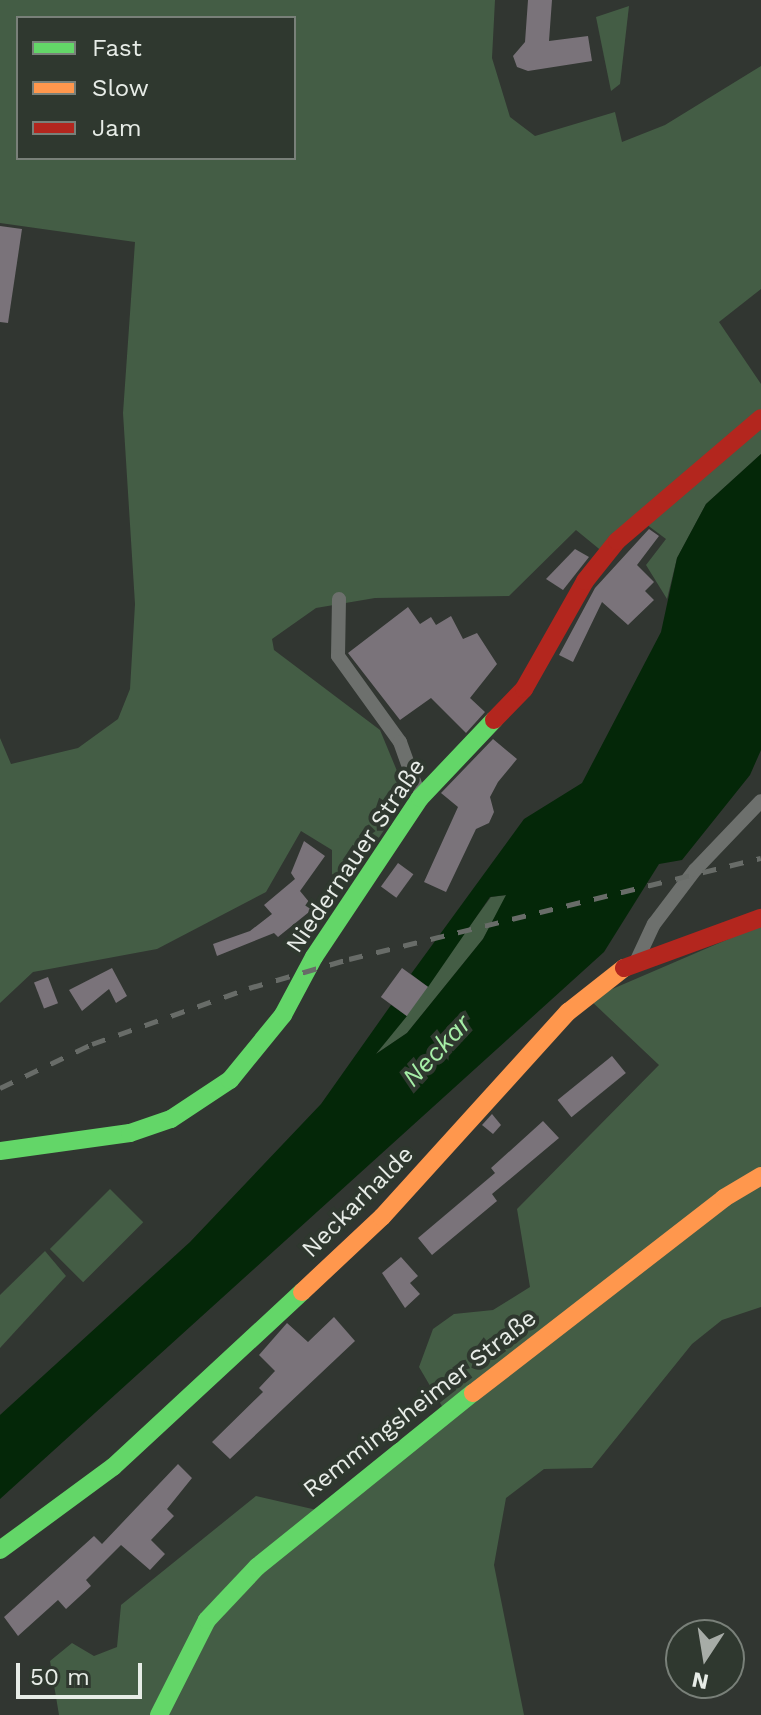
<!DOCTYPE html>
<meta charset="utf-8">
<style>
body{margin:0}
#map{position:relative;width:761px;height:1715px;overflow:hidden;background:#313631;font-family:"Work Sans",sans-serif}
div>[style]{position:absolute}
.green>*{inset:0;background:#445d45;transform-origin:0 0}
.water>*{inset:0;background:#042708}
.building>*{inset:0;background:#7a737a;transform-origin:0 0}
.street>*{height:14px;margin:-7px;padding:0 7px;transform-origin:7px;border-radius:7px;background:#6d706d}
.fast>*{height:18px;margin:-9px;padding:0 9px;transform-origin:9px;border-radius:9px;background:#63d668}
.slow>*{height:18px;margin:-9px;padding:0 9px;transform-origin:9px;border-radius:9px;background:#ff974d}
.jam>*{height:18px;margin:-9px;padding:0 9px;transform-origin:9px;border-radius:9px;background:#b3261e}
.rail>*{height:5px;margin-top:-2.5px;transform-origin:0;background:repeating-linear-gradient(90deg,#686c68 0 14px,transparent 0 28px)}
span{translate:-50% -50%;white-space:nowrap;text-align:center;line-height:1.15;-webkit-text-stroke:8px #2f382f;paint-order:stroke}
.street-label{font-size:24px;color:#e7ece7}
.water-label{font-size:26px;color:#a6eea7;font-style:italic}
.legend{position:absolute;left:16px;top:16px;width:280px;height:144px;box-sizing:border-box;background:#2f382f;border:2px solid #798079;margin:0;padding:10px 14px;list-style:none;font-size:24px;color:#e7ece7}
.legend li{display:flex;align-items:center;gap:16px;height:40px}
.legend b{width:40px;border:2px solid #798079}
.north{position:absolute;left:665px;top:1619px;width:80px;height:80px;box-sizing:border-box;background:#2f382f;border:2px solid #798079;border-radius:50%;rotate:192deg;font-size:22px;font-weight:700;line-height:32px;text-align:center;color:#e7ece7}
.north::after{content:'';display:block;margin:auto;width:28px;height:36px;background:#a7aca7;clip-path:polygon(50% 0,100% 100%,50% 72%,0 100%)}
.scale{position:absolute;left:16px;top:1663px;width:126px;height:36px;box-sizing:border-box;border:4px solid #e7ece7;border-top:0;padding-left:10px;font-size:24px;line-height:28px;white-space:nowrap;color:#e7ece7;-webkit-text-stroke:6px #2f382f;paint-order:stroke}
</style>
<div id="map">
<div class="green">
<div style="clip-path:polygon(evenodd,0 0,495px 0,492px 58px,510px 117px,535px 136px,615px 112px,622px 142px,665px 125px,761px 66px,761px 289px,719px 322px,761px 384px,761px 454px,706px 504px,677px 558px,667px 599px,646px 565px,666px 539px,646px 524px,609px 557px,576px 530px,509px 596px,375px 598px,316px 608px,272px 639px,274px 650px,380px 730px,407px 795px,348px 885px,332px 874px,332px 850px,301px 831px,266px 892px,157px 949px,33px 972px,0 1003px,0 738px,11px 764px,78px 748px,118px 719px,130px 689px,135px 604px,123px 413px,135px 242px,0 223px,0 0,18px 18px,294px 18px,294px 158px,18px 158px,18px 18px)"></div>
<div style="clip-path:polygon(629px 6px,620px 84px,611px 91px,596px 17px)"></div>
<div style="clip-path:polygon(507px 895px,483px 939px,407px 1033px,373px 1056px,491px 897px)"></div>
<div style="clip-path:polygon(761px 925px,761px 1307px,722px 1320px,692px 1344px,592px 1468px,544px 1469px,506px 1498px,494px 1565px,524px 1715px,59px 1715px,50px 1661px,72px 1643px,94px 1656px,117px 1647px,121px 1605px,256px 1496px,321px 1511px,446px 1413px,419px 1367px,433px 1329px,454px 1314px,493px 1310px,530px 1287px,517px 1209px,659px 1065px,589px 999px)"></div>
<div style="left:110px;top:1189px;width:47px;height:85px;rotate:45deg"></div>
<div style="clip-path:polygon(45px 1251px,66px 1276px,0 1348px,0 1295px)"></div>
</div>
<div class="water">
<div style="clip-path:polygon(761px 454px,761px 750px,750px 775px,682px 860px,659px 864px,604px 952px,0 1499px,0 1415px,190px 1242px,321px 1104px,391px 1005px,407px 1016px,376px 1054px,407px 1033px,483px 939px,506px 895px,490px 897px,428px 987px,411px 974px,524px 819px,582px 783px,661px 632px,677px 558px,706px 504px)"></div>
</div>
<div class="building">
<div style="clip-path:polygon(528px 0,552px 0,549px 41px,588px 36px,592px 61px,528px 71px,517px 67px,513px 56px,525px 42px)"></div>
<div style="clip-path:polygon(0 226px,22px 229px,8px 323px,0 322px)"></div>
<div style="clip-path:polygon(649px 529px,659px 536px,637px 565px,654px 582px,645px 591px,654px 600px,628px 625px,602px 602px,573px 662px,559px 655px,595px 588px)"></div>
<div style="clip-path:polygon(575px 549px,589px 557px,563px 590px,546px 579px)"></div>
<div style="clip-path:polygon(408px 607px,420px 624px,431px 617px,436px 625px,451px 616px,463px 639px,477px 633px,497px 664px,470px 698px,485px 712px,466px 733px,431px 698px,400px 720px,348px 653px)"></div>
<div style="clip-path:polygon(493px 739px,517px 759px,498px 782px,490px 797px,494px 812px,489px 823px,476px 829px,446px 892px,424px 882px,458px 807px,441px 793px)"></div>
<div style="clip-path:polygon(304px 841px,325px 856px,300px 891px,314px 908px,278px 937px,274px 933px,217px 956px,213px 944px,250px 931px,272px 914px,264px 905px,295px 879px,291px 873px)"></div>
<div style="left:398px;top:863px;width:19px;height:29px;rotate:36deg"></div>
<div style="clip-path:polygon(112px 968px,127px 996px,116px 1003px,109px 989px,82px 1011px,69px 990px)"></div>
<div style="left:402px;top:968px;width:32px;height:36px;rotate:36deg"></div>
<div style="left:48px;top:977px;width:28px;height:15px;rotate:69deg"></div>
<div style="left:612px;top:1056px;width:22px;height:70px;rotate:51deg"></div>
<div style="clip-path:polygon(492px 1114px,501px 1125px,493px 1134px,482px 1125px)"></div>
<div style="clip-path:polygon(543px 1121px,559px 1138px,492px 1194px,497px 1201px,432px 1255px,418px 1238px,495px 1173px,491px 1168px)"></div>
<div style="clip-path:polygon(401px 1257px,418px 1276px,410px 1283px,420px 1294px,405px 1308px,382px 1273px)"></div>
<div style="clip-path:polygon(334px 1317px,355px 1341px,230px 1459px,212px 1442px,263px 1392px,259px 1388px,275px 1371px,259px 1355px,287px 1323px,308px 1342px)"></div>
<div style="clip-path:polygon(178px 1464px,192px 1478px,167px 1509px,174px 1516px,151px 1540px,165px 1554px,150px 1570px,121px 1545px,86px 1580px,91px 1586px,66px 1609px,58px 1600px,18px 1636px,4px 1617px,94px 1536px,102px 1544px)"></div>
</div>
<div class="street">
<div style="left:339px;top:599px;width:57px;rotate:91deg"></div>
<div style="left:338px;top:656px;width:106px;rotate:54.2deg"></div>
<div style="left:400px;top:742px;width:59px;rotate:70.3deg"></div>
<div style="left:637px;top:960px;width:40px;rotate:-65deg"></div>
<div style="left:654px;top:924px;width:68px;rotate:-52.8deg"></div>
<div style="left:695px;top:870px;width:95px;rotate:-46.3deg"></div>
</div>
<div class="fast">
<div style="left:0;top:1151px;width:131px;rotate:-7.9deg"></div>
<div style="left:130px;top:1133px;width:43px;rotate:-18.9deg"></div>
<div style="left:171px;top:1119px;width:71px;rotate:-33.5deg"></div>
<div style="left:230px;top:1080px;width:84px;rotate:-50.8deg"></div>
<div style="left:283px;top:1015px;width:66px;rotate:-61.9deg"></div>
<div style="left:314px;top:957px;width:191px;rotate:-56.3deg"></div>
<div style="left:420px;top:798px;width:108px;rotate:-46.5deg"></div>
<div style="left:0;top:1550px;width:140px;rotate:-36.3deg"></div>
<div style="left:113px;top:1467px;width:258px;rotate:-42.8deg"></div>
<div style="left:159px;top:1715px;width:106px;rotate:-63.2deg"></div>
<div style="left:207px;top:1620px;width:73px;rotate:-46.7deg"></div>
<div style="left:257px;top:1567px;width:277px;rotate:-38.9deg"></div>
</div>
<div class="slow">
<div style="left:302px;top:1292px;width:110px;rotate:-43.2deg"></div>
<div style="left:382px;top:1217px;width:277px;rotate:-47.8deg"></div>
<div style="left:568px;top:1012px;width:71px;rotate:-38.2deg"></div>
<div style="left:473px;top:1393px;width:318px;rotate:-37.8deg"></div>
<div style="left:724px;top:1198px;width:43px;rotate:-30.7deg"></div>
</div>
<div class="jam">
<div style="left:494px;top:720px;width:43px;rotate:-45.9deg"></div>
<div style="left:524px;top:689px;width:124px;rotate:-60.5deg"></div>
<div style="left:585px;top:581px;width:51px;rotate:-51.3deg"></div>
<div style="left:617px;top:541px;width:189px;rotate:-40.5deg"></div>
<div style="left:624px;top:968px;width:146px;rotate:-20.1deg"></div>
</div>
<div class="rail">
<div style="left:0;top:1088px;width:102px;rotate:-25.6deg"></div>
<div style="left:92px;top:1044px;width:167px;rotate:-19.6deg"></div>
<div style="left:249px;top:988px;width:104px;rotate:-16.2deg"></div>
<div style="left:349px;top:959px;width:424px;rotate:-13.8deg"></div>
</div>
<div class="street-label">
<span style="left:356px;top:856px;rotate:-56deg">Niedernauer Straße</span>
<span style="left:358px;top:1202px;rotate:-45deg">Neckarhalde</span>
<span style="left:420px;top:1404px;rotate:-38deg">Remmingsheimer Straße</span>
</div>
<div class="water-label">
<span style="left:437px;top:1051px;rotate:-47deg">Neckar</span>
</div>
<ul class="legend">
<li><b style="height:10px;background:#63d668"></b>Fast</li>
<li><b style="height:10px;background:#ff974d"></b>Slow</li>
<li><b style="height:10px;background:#b3261e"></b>Jam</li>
</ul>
<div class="north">N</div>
<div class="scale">50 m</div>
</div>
